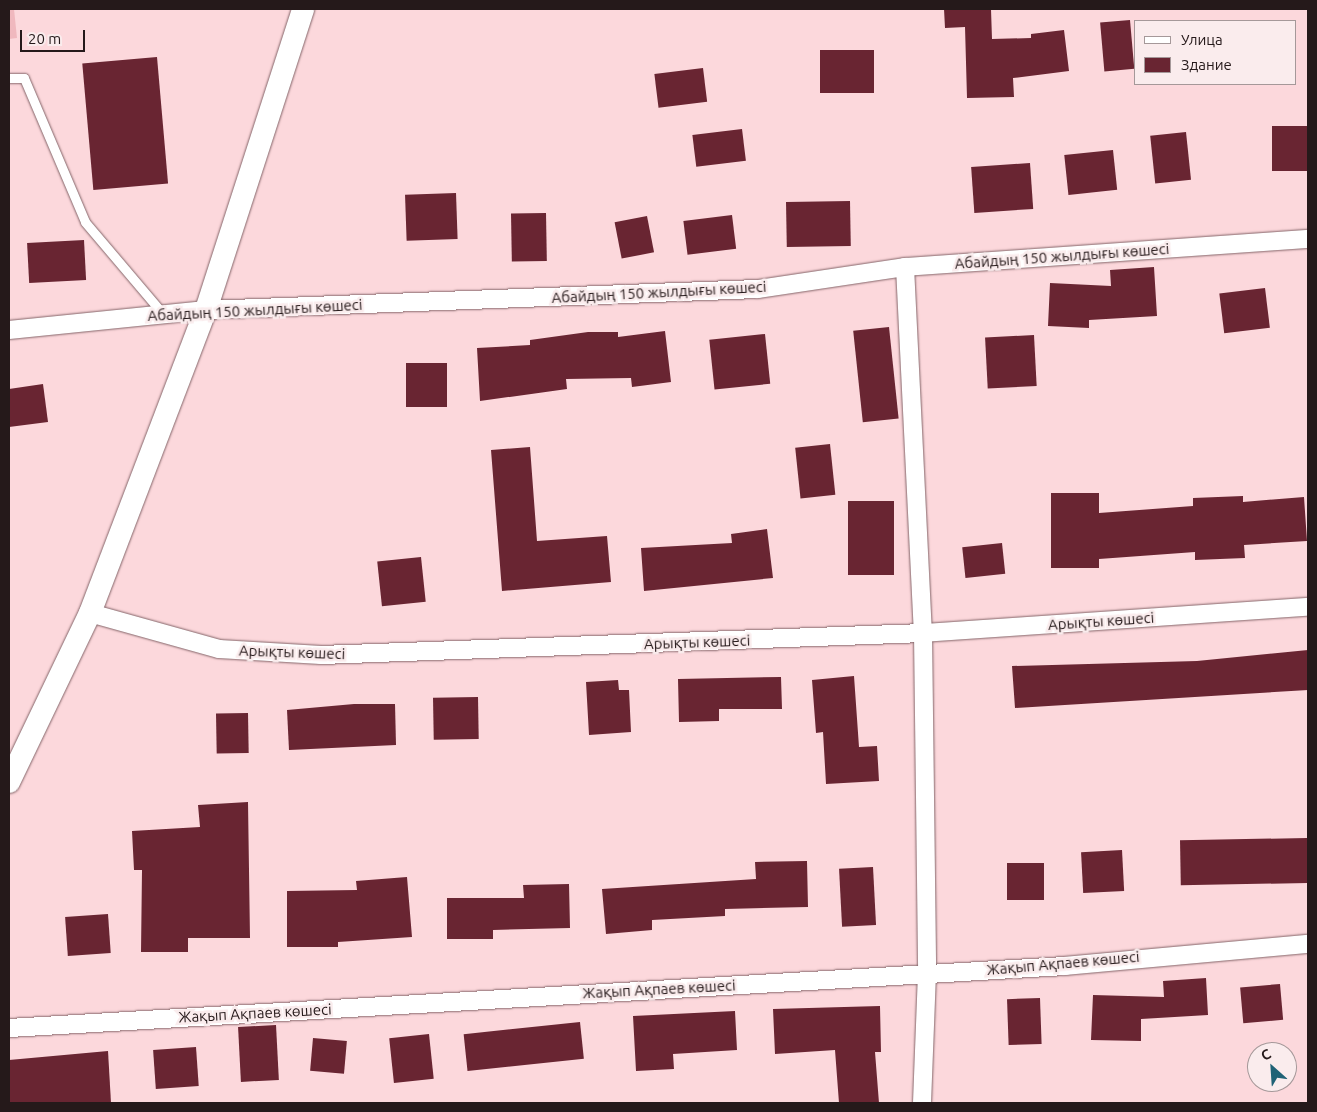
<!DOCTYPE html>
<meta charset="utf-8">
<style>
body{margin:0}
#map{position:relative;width:1317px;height:1112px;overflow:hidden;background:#fcd8dc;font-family:Ubuntu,sans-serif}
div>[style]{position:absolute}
.green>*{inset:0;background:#f0b8be}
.building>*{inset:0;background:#692532;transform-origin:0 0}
.roads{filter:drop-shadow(0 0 1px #846569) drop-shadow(0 0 1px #846569)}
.service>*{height:9px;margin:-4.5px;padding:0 4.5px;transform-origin:4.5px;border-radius:4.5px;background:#fff}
.minor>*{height:18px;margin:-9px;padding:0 9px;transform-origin:9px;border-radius:9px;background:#fff}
.tertiary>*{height:22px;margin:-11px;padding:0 11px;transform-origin:11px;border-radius:11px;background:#fff}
span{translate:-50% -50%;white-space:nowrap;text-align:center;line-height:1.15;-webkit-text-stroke:5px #faeced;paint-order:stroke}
.street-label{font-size:15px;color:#25191a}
.frame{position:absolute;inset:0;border:10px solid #25191a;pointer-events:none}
.legend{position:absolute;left:1134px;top:20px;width:162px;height:65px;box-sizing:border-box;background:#faeced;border:1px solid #a59899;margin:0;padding:6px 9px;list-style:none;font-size:15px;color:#25191a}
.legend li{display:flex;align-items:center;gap:10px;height:25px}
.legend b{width:25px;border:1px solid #a59899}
.north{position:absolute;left:1247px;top:1042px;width:50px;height:50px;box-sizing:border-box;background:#faeced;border:1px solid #a59899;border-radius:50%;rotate:334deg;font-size:14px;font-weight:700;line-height:20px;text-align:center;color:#25191a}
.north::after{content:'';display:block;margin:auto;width:18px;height:22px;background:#206276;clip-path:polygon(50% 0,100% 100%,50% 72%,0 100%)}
.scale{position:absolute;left:20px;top:30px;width:65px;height:22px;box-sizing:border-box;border:2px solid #25191a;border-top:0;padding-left:6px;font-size:15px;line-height:18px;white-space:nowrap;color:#25191a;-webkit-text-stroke:4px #faeced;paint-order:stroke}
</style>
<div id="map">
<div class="green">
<div style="clip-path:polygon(9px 9px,14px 9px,17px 38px,9px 39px)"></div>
</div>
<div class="building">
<div style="clip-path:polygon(944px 9px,991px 9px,992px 39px,1031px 38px,1031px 34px,1064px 30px,1069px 71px,1013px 78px,1014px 97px,967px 98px,965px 27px,945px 28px)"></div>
<div style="left:1130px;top:20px;width:49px;height:30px;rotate:85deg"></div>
<div style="left:820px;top:50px;width:54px;height:43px"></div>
<div style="left:157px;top:57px;width:127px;height:75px;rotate:85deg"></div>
<div style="left:703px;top:68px;width:34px;height:49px;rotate:83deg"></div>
<div style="left:1308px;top:126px;width:45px;height:36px;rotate:90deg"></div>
<div style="left:742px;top:129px;width:32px;height:50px;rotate:83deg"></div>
<div style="left:1186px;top:132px;width:48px;height:36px;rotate:84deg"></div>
<div style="left:1113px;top:150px;width:40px;height:49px;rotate:84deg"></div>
<div style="left:1030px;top:163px;width:46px;height:59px;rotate:86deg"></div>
<div style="left:456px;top:193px;width:46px;height:51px;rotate:88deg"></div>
<div style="left:850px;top:201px;width:45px;height:64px;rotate:89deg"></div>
<div style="left:546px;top:213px;width:48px;height:35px;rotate:89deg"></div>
<div style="left:732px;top:215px;width:34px;height:49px;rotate:83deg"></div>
<div style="left:647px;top:216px;width:37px;height:33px;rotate:79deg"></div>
<div style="left:84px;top:240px;width:40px;height:57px;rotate:87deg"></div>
<div style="clip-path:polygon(1154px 267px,1157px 316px,1089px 320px,1089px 328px,1048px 326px,1050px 283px,1111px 286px,1110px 270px)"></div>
<div style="left:1265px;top:288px;width:40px;height:46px;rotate:83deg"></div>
<div style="left:889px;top:327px;width:92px;height:36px;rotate:84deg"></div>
<div style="clip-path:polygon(665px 331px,671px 382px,632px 387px,631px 378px,566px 379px,567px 389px,480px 401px,477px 348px,530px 345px,530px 340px,588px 332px,618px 332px,618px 337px)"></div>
<div style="left:765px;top:334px;width:50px;height:56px;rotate:84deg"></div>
<div style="left:1034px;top:335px;width:51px;height:49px;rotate:87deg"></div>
<div style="left:406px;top:363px;width:41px;height:44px"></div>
<div style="clip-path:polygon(43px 384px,48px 422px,9px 427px,9px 389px)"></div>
<div style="left:830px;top:444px;width:51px;height:35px;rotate:84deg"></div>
<div style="clip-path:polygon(530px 447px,537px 541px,607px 536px,611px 582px,502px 591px,491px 450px)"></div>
<div style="clip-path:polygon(1051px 493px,1099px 493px,1099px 513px,1193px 506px,1193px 498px,1243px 496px,1243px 502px,1304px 497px,1307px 541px,1244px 545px,1245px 558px,1195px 560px,1195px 552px,1099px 559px,1099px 568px,1051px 568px)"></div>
<div style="left:894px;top:501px;width:74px;height:46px;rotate:90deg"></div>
<div style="clip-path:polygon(767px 529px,773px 578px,644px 591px,641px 548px,732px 543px,731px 534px)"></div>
<div style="left:1002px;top:543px;width:31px;height:40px;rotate:84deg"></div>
<div style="left:421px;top:557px;width:45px;height:44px;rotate:84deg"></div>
<div style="clip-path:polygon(1308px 650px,1308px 690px,1015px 708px,1012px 666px,1197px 661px)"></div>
<div style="clip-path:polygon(854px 676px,859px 747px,877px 746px,879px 781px,826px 784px,823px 732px,816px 733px,812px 680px)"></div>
<div style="clip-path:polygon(781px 677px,782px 709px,719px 709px,719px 721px,679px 722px,678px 679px)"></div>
<div style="clip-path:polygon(618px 680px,619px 690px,629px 690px,631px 732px,589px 735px,586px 682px)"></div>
<div style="left:478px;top:697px;width:42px;height:45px;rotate:89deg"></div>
<div style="clip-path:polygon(354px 704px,395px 704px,396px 745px,289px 750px,287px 710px)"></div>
<div style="left:248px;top:713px;width:40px;height:32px;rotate:89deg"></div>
<div style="clip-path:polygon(248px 802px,250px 938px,188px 938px,188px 952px,141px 952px,142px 870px,134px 870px,132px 831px,200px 827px,198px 805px)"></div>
<div style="left:1307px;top:838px;width:45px;height:127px;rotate:89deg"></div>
<div style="left:1122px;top:850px;width:41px;height:41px;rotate:87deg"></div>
<div style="clip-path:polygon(807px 861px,808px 907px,725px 909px,725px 916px,652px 920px,652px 930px,606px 934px,602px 889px,756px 879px,755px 862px)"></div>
<div style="left:1007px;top:863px;width:37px;height:37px"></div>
<div style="left:873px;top:867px;width:58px;height:34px;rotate:87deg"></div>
<div style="clip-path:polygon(407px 877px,412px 937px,338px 942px,338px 947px,287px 947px,287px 891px,357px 890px,356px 881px)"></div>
<div style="clip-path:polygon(569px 884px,570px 928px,493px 930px,493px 939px,447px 939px,447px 898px,524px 898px,523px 885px)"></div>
<div style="left:108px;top:914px;width:39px;height:43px;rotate:86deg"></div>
<div style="clip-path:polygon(1206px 978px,1208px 1015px,1141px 1019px,1141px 1041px,1091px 1040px,1093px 995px,1164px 997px,1163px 981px)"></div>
<div style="left:1280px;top:984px;width:36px;height:40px;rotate:85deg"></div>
<div style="left:1040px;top:998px;width:46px;height:33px;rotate:88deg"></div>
<div style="clip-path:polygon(880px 1006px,881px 1052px,875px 1052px,879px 1103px,839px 1103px,835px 1050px,775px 1054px,773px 1009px)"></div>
<div style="clip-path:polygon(735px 1011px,737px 1050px,673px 1054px,674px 1069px,636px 1071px,633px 1016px)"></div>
<div style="left:580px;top:1022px;width:37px;height:117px;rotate:84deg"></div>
<div style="left:276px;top:1025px;width:55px;height:38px;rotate:87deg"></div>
<div style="left:429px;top:1034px;width:45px;height:40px;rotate:84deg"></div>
<div style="left:313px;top:1038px;width:34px;height:33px;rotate:5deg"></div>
<div style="left:196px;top:1047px;width:39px;height:43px;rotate:86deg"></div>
<div style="clip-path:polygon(108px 1051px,111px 1103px,9px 1103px,9px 1060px)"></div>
</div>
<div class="roads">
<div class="service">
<div style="left:9px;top:78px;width:15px"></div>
<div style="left:24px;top:78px;width:156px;rotate:67deg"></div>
<div style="left:85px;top:222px;width:121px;rotate:49.7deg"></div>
</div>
<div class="minor">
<div style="left:905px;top:267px;width:366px;rotate:87.2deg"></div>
<div style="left:923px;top:633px;width:340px;rotate:89.3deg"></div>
<div style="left:927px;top:973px;width:130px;rotate:92.2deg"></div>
<div style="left:9px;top:330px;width:198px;rotate:-5.8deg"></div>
<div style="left:206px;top:310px;width:552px;rotate:-2.18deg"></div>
<div style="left:758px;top:289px;width:149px;rotate:-8.5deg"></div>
<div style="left:905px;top:267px;width:404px;rotate:-4deg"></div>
<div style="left:90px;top:613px;width:134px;rotate:15.6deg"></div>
<div style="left:219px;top:649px;width:102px;rotate:3.4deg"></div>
<div style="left:321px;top:655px;width:602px;rotate:-2.09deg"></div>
<div style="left:923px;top:633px;width:386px;rotate:-3.9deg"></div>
<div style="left:9px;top:1028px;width:1058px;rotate:-3.36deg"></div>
<div style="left:1065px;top:966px;width:244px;rotate:-5.2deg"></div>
</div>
<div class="tertiary">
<div style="left:9px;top:782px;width:187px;rotate:-64.4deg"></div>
<div style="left:90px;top:613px;width:324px;rotate:-69.1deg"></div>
<div style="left:206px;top:310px;width:316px;rotate:-72.1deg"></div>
</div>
</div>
<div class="street-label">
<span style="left:1062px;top:256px;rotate:-4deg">Абайдың 150 жылдығы көшесі</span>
<span style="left:659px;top:292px;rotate:-3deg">Абайдың 150 жылдығы көшесі</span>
<span style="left:255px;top:310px;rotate:-3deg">Абайдың 150 жылдығы көшесі</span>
<span style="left:1101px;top:621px;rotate:-4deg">Арықты көшесі</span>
<span style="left:697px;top:642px;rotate:-2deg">Арықты көшесі</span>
<span style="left:292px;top:652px;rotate:2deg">Арықты көшесі</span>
<span style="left:1063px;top:963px;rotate:-5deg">Жақып Ақпаев көшесі</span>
<span style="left:659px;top:989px;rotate:-3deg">Жақып Ақпаев көшесі</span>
<span style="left:255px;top:1013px;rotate:-3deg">Жақып Ақпаев көшесі</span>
</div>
<div class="frame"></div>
<ul class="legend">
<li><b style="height:6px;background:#fff"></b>Улица</li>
<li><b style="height:14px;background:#692532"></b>Здание</li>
</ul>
<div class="north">С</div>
<div class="scale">20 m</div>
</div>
